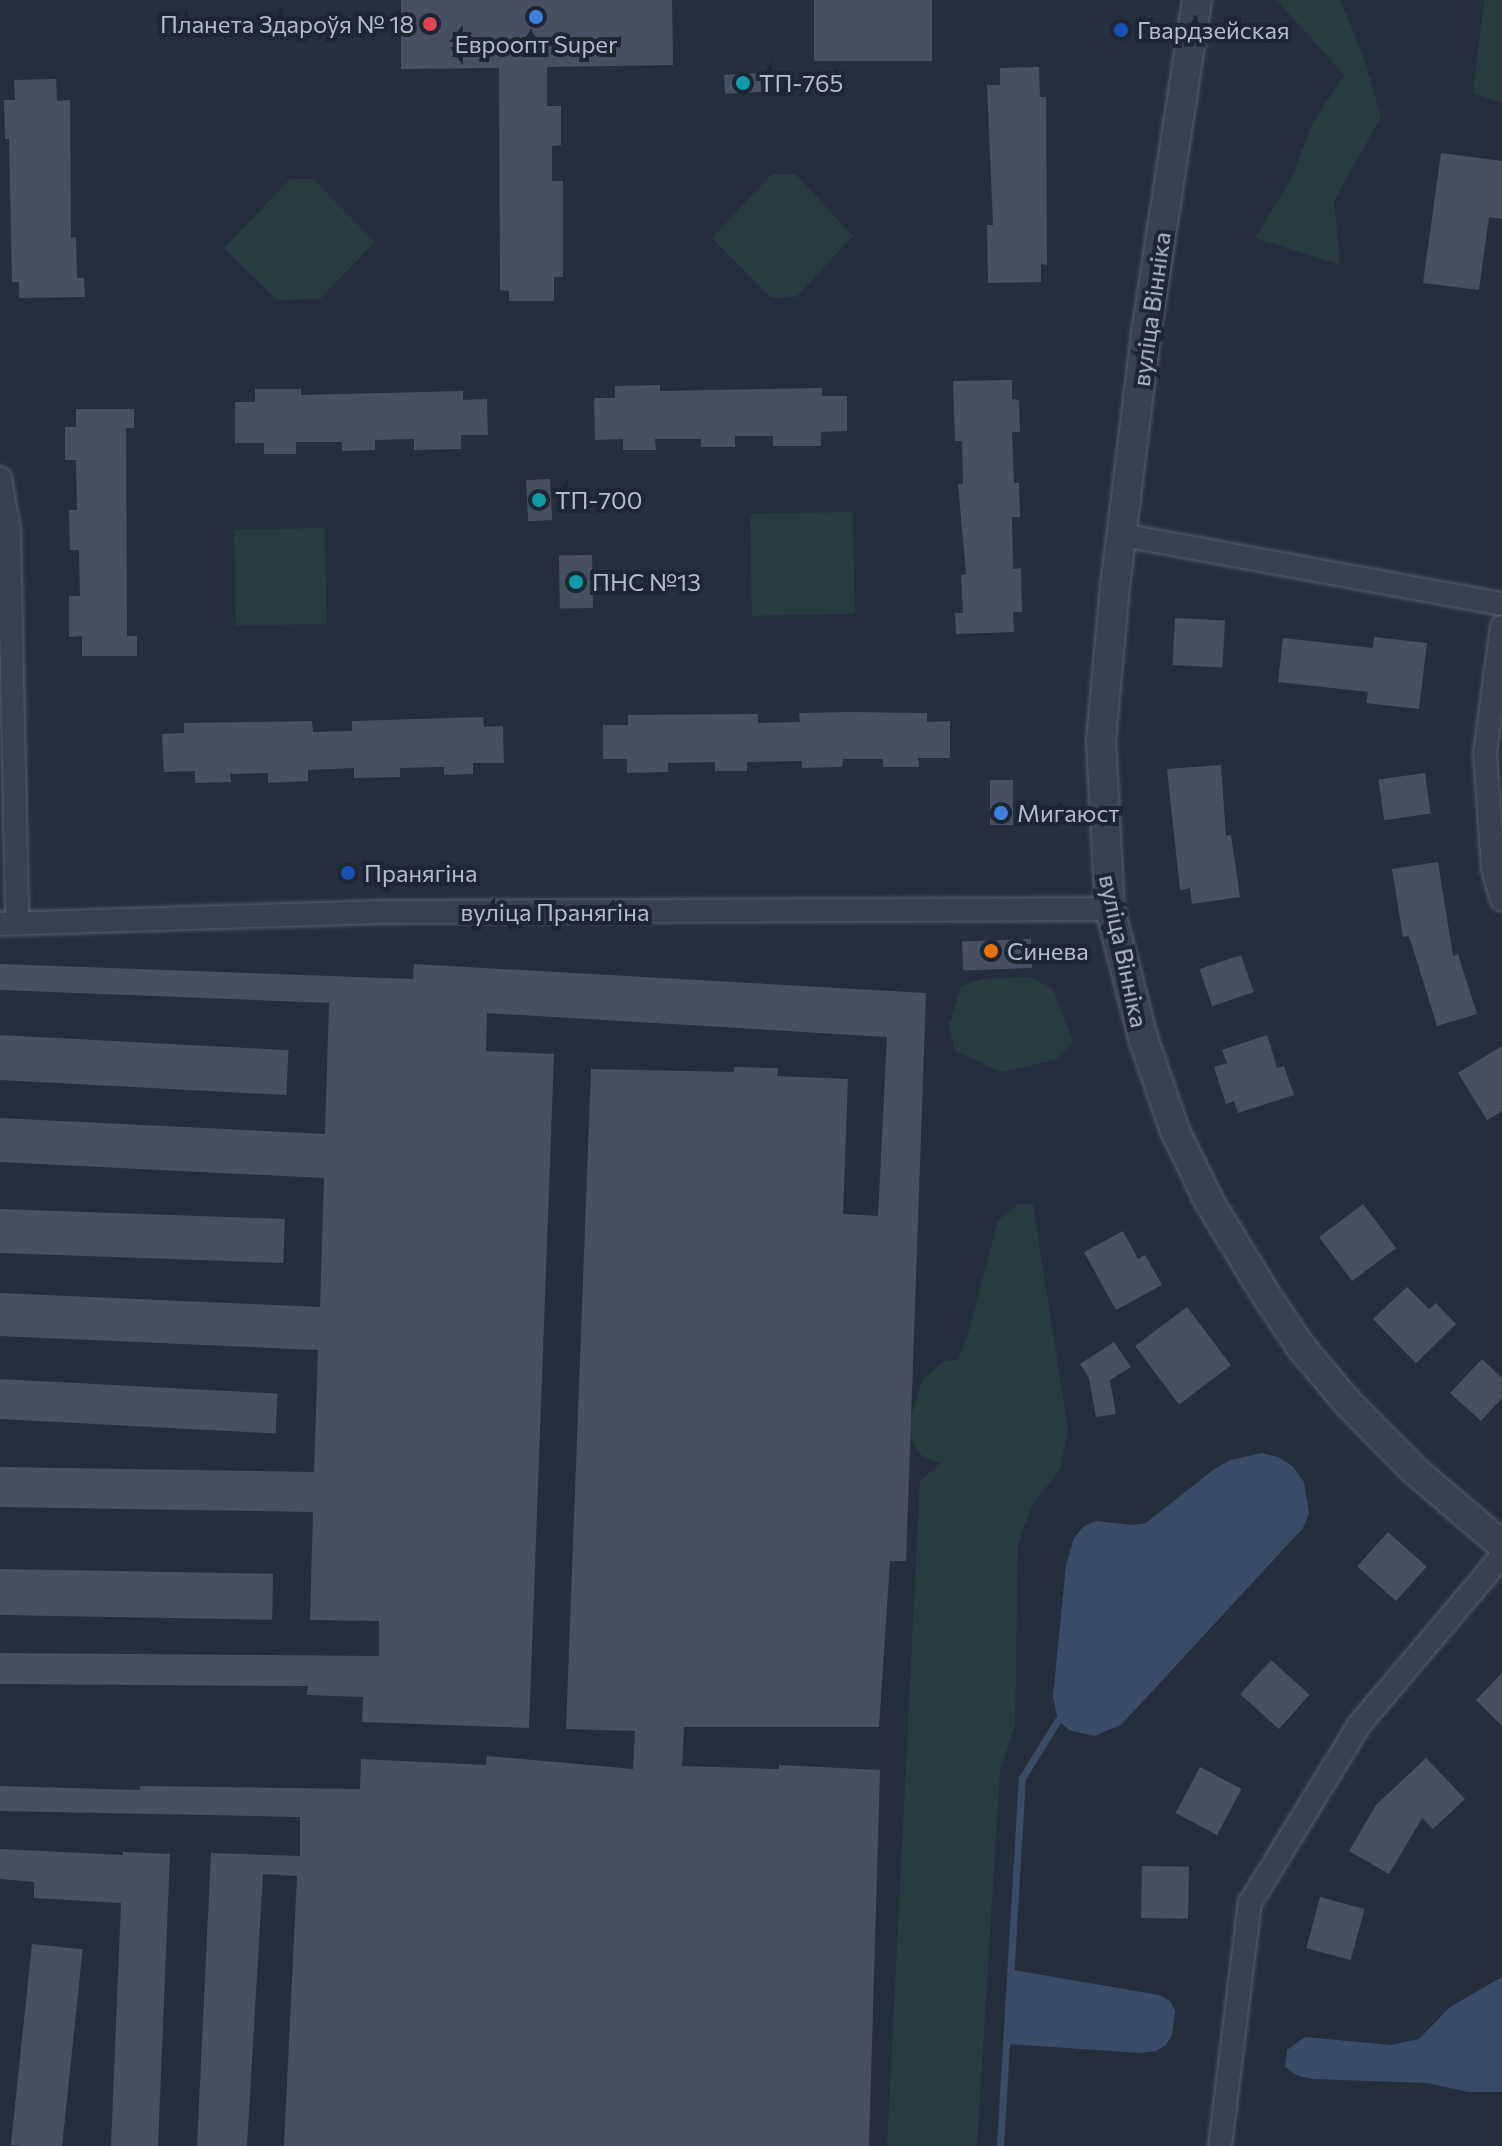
<!DOCTYPE html>
<meta charset="utf-8">
<style>
body{margin:0}
#map{position:relative;width:1502px;height:2146px;overflow:hidden;background:#242f3e;font-family:Commissioner,sans-serif}
div>[style]{position:absolute}
.green>*{inset:0;background:#263c3f;transform-origin:0 0}
.water>*{inset:0;background:#394c67}
.stream>*{height:7px;margin:-3.5px;padding:0 3.5px;transform-origin:3.5px;border-radius:3.5px;background:#394c67}
.building>*{inset:0;background:#455162;transform-origin:0 0}
.roads{filter:drop-shadow(0 0 2px #565f6c) drop-shadow(0 0 2px #565f6c)}
.minor>*{height:22px;margin:-11px;padding:0 11px;transform-origin:11px;border-radius:11px;background:#38414e}
.tertiary>*{height:28px;margin:-14px;padding:0 14px;transform-origin:14px;border-radius:14px;background:#38414e}
.dots>*{width:22px;height:22px;translate:-50% -50%;box-sizing:border-box;border:4px solid #1d2633;border-radius:50%}
span{translate:-50% -50%;white-space:nowrap;text-align:center;line-height:1.15;-webkit-text-stroke:8px #1d2633;paint-order:stroke}
.poi-label{font-size:24px;color:#b4bcc9}
.right{translate:-100% -50%;text-align:right}
.left{translate:0 -50%;text-align:left}
.street-label{font-size:24px;color:#b4bcc9}
</style>
<div id="map">
<div class="green">
<div style="clip-path:polygon(1277px 0,1340px 0,1363px 55px,1381px 117px,1334px 201px,1340px 265px,1255px 238px,1293px 176px,1311px 126px,1344px 75px)"></div>
<div style="clip-path:polygon(1484px 0,1502px 0,1502px 103px,1473px 93px)"></div>
<div style="clip-path:polygon(772px 174px,795px 174px,853px 236px,796px 297px,771px 298px,712px 238px)"></div>
<div style="clip-path:polygon(290px 179px,313px 179px,375px 242px,320px 299px,277px 300px,224px 248px)"></div>
<div style="left:853px;top:512px;width:102px;height:103px;rotate:89deg"></div>
<div style="left:325px;top:528px;width:96px;height:91px;rotate:89deg"></div>
<div style="clip-path:polygon(1030px 977px,1053px 989px,1073px 1042px,1055px 1060px,1001px 1072px,955px 1051px,949px 1025px,961px 986px,982px 979px)"></div>
<div style="clip-path:polygon(1018px 1204px,1033px 1204px,1068px 1430px,1060px 1469px,1031px 1507px,1018px 1545px,1015px 1725px,1000px 1772px,977px 2146px,887px 2146px,920px 1481px,941px 1463px,924px 1458px,916px 1449px,911px 1438px,911px 1418px,922px 1380px,944px 1361px,958px 1360px,967px 1337px,998px 1221px)"></div>
</div>
<div class="water">
<div style="clip-path:polygon(1262px 1453px,1278px 1457px,1292px 1466px,1304px 1482px,1309px 1513px,1303px 1528px,1121px 1725px,1094px 1736px,1069px 1730px,1058px 1720px,1053px 1697px,1066px 1565px,1074px 1538px,1084px 1526px,1096px 1521px,1132px 1525px,1146px 1523px,1213px 1470px,1231px 1460px)"></div>
<div style="clip-path:polygon(1013px 1970px,1159px 1995px,1170px 2001px,1175px 2011px,1172px 2035px,1166px 2045px,1156px 2051px,1140px 2053px,1008px 2044px)"></div>
<div style="clip-path:polygon(1502px 1977px,1502px 2092px,1468px 2092px,1427px 2083px,1313px 2079px,1298px 2076px,1285px 2067px,1287px 2050px,1305px 2037px,1391px 2045px,1419px 2039px,1450px 2007px)"></div>
</div>
<div class="stream">
<div style="left:1000px;top:2146px;width:369px;rotate:-86.6deg"></div>
<div style="left:1022px;top:1778px;width:68px;rotate:-58.2deg"></div>
</div>
<div class="building">
<div style="clip-path:polygon(401px 0,672px 0,673px 65px,547px 67px,547px 106px,561px 106px,561px 145px,552px 146px,552px 181px,563px 181px,563px 277px,554px 277px,554px 301px,509px 301px,509px 291px,500px 290px,499px 68px,401px 69px)"></div>
<div style="left:814px;top:0;width:118px;height:61px"></div>
<div style="clip-path:polygon(1039px 67px,1040px 97px,1046px 97px,1047px 265px,1041px 264px,1041px 282px,988px 283px,987px 225px,993px 225px,987px 85px,1000px 85px,1000px 68px)"></div>
<div style="left:760px;top:73px;width:19px;height:36px;rotate:87deg"></div>
<div style="clip-path:polygon(56px 79px,57px 101px,70px 100px,71px 238px,76px 237px,77px 278px,84px 278px,85px 297px,19px 298px,19px 282px,12px 282px,9px 139px,5px 139px,4px 100px,15px 100px,14px 80px)"></div>
<div style="clip-path:polygon(1441px 153px,1502px 161px,1502px 219px,1489px 217px,1479px 290px,1423px 283px)"></div>
<div style="clip-path:polygon(1012px 380px,1012px 399px,1019px 400px,1020px 432px,1012px 432px,1014px 483px,1019px 483px,1020px 517px,1012px 517px,1013px 569px,1021px 568px,1022px 612px,1013px 612px,1014px 632px,956px 634px,955px 613px,963px 613px,961px 575px,966px 574px,958px 484px,963px 484px,962px 441px,955px 441px,953px 381px)"></div>
<div style="clip-path:polygon(660px 385px,660px 391px,822px 388px,822px 396px,847px 396px,847px 431px,821px 432px,821px 446px,773px 446px,773px 436px,735px 436px,735px 447px,701px 447px,701px 439px,655px 439px,656px 450px,623px 450px,623px 439px,595px 440px,594px 398px,615px 398px,615px 386px)"></div>
<div style="clip-path:polygon(255px 389px,301px 389px,301px 395px,463px 391px,463px 400px,487px 399px,488px 435px,461px 435px,461px 449px,414px 450px,414px 439px,375px 440px,375px 450px,342px 451px,342px 442px,296px 442px,296px 454px,264px 454px,264px 443px,235px 443px,235px 402px,255px 402px)"></div>
<div style="clip-path:polygon(76px 409px,134px 409px,134px 428px,126px 428px,127px 636px,137px 636px,137px 656px,82px 656px,82px 636px,69px 637px,69px 596px,80px 596px,79px 550px,70px 550px,69px 510px,77px 510px,76px 460px,65px 460px,65px 427px,76px 427px)"></div>
<div style="left:550px;top:479px;width:41px;height:24px;rotate:87deg"></div>
<div style="left:592px;top:555px;width:53px;height:33px;rotate:89deg"></div>
<div style="left:1175px;top:618px;width:50px;height:47px;rotate:3deg"></div>
<div style="clip-path:polygon(1374px 637px,1427px 643px,1419px 709px,1366px 703px,1368px 692px,1278px 682px,1283px 638px,1373px 648px)"></div>
<div style="clip-path:polygon(849px 712px,927px 713px,927px 722px,950px 721px,950px 758px,918px 758px,919px 767px,883px 767px,883px 759px,843px 759px,842px 767px,802px 768px,802px 761px,747px 762px,747px 771px,715px 771px,715px 762px,668px 763px,668px 772px,627px 773px,627px 759px,603px 759px,603px 725px,628px 725px,628px 715px,758px 714px,758px 723px,800px 722px,799px 713px)"></div>
<div style="clip-path:polygon(483px 717px,484px 727px,503px 726px,504px 763px,473px 763px,473px 774px,444px 775px,444px 767px,400px 768px,400px 777px,354px 778px,354px 768px,308px 770px,308px 781px,268px 783px,268px 773px,230px 774px,231px 782px,195px 783px,195px 771px,164px 772px,162px 734px,184px 733px,184px 723px,312px 721px,313px 732px,352px 731px,352px 721px)"></div>
<div style="clip-path:polygon(1221px 765px,1226px 836px,1231px 835px,1240px 897px,1192px 904px,1190px 888px,1180px 890px,1167px 769px)"></div>
<div style="left:1425px;top:773px;width:41px;height:47px;rotate:82deg"></div>
<div style="left:990px;top:780px;width:23px;height:45px"></div>
<div style="clip-path:polygon(1438px 862px,1453px 956px,1458px 954px,1477px 1014px,1437px 1026px,1409px 936px,1403px 937px,1392px 869px)"></div>
<div style="left:1031px;top:939px;width:29px;height:69px;rotate:88deg"></div>
<div style="left:1241px;top:955px;width:39px;height:44px;rotate:71deg"></div>
<div style="clip-path:polygon(0 964px,413px 979px,414px 964px,926px 993px,906px 1561px,890px 1561px,879px 1727px,684px 1727px,682px 1766px,779px 1769px,779px 1765px,880px 1770px,869px 2146px,284px 2146px,297px 1876px,263px 1874px,247px 2146px,197px 2146px,211px 1853px,300px 1856px,300px 1817px,0 1811px,0 1786px,140px 1790px,140px 1786px,360px 1789px,361px 1759px,486px 1765px,487px 1756px,633px 1769px,635px 1731px,566px 1729px,591px 1069px,734px 1072px,734px 1067px,778px 1068px,777px 1076px,848px 1079px,843px 1214px,878px 1216px,887px 1037px,487px 1013px,486px 1051px,554px 1054px,529px 1728px,362px 1722px,363px 1697px,307px 1695px,308px 1686px,0 1684px,0 1653px,379px 1656px,379px 1621px,310px 1620px,313px 1512px,0 1507px,0 1467px,314px 1472px,318px 1350px,0 1336px,0 1293px,320px 1307px,324px 1178px,0 1162px,0 1118px,325px 1134px,329px 1003px,0 990px)"></div>
<div style="left:0;top:1035px;width:289px;height:45px;rotate:3deg"></div>
<div style="clip-path:polygon(1267px 1035px,1277px 1068px,1284px 1066px,1294px 1095px,1238px 1113px,1234px 1101px,1226px 1104px,1214px 1067px,1227px 1063px,1222px 1050px)"></div>
<div style="clip-path:polygon(1502px 1046px,1502px 1111px,1487px 1120px,1458px 1073px)"></div>
<div style="left:1363px;top:1204px;width:55px;height:55px;rotate:53deg"></div>
<div style="left:0;top:1209px;width:285px;height:44px;rotate:2deg"></div>
<div style="clip-path:polygon(1123px 1231px,1138px 1259px,1145px 1255px,1162px 1285px,1116px 1310px,1084px 1252px)"></div>
<div style="clip-path:polygon(1407px 1287px,1429px 1309px,1436px 1303px,1456px 1324px,1416px 1363px,1373px 1319px)"></div>
<div style="left:1187px;top:1307px;width:73px;height:65px;rotate:53deg"></div>
<div style="clip-path:polygon(1114px 1342px,1131px 1367px,1110px 1380px,1116px 1414px,1096px 1417px,1089px 1378px,1080px 1364px)"></div>
<div style="clip-path:polygon(1482px 1359px,1502px 1378px,1502px 1398px,1481px 1421px,1450px 1393px)"></div>
<div style="left:0;top:1379px;width:278px;height:40px;rotate:3deg"></div>
<div style="left:1388px;top:1532px;width:52px;height:46px;rotate:42deg"></div>
<div style="left:0;top:1569px;width:273px;height:46px;rotate:1deg"></div>
<div style="left:1271px;top:1660px;width:52px;height:46px;rotate:42deg"></div>
<div style="clip-path:polygon(1502px 1673px,1502px 1726px,1476px 1700px)"></div>
<div style="clip-path:polygon(1426px 1758px,1465px 1799px,1433px 1829px,1422px 1818px,1389px 1874px,1349px 1851px,1376px 1805px)"></div>
<div style="left:1200px;top:1767px;width:47px;height:52px;rotate:28deg"></div>
<div style="clip-path:polygon(0 1849px,123px 1855px,123px 1852px,170px 1854px,158px 2146px,111px 2146px,121px 1903px,34px 1898px,34px 1882px,0 1879px)"></div>
<div style="left:1142px;top:1866px;width:47px;height:52px;rotate:1deg"></div>
<div style="left:1320px;top:1897px;width:46px;height:53px;rotate:15deg"></div>
<div style="left:32px;top:1944px;width:51px;height:202px;rotate:6deg"></div>
</div>
<div class="roads">
<div class="minor">
<div style="left:0;top:478px;width:52px;rotate:80deg"></div>
<div style="left:9px;top:529px;width:394px;rotate:88.8deg"></div>
<div style="left:1122px;top:535px;width:386px;rotate:10.3deg"></div>
<div style="left:1502px;top:627px;width:126px;rotate:97.7deg"></div>
<div style="left:1485px;top:752px;width:117px;rotate:86.1deg"></div>
<div style="left:1493px;top:869px;width:32px;rotate:74deg"></div>
<div style="left:0;top:924px;width:374px;rotate:-1.8deg"></div>
<div style="left:374px;top:912px;width:736px;rotate:-0.23deg"></div>
<div style="left:1220px;top:2146px;width:245px;rotate:-83deg"></div>
<div style="left:1250px;top:1903px;width:209px;rotate:-58.5deg"></div>
<div style="left:1359px;top:1725px;width:221px;rotate:-49.8deg"></div>
</div>
<div class="tertiary">
<div style="left:1197px;top:0;width:338px;rotate:98.7deg"></div>
<div style="left:1146px;top:334px;width:254px;rotate:97deg"></div>
<div style="left:1115px;top:586px;width:155px;rotate:95.2deg"></div>
<div style="left:1101px;top:740px;width:169px;rotate:87deg"></div>
<div style="left:1110px;top:909px;width:136px;rotate:75.6deg"></div>
<div style="left:1144px;top:1041px;width:95px;rotate:71deg"></div>
<div style="left:1175px;top:1131px;width:80px;rotate:64.1deg"></div>
<div style="left:1210px;top:1203px;width:108px;rotate:58.7deg"></div>
<div style="left:1266px;top:1295px;width:63px;rotate:56.1deg"></div>
<div style="left:1301px;top:1347px;width:73px;rotate:50deg"></div>
<div style="left:1348px;top:1403px;width:95px;rotate:45.4deg"></div>
<div style="left:1415px;top:1471px;width:114px;rotate:40.4deg"></div>
</div>
</div>
<div class="dots">
<div style="left:536px;top:17px;background:#3f7fe0"></div>
<div style="left:430px;top:24px;background:#e0444e"></div>
<div style="left:1121px;top:30px;background:#1a4fb4"></div>
<div style="left:743px;top:83px;background:#0f9aa8"></div>
<div style="left:539px;top:500px;background:#0f9aa8"></div>
<div style="left:576px;top:582px;background:#0f9aa8"></div>
<div style="left:1001px;top:813px;background:#3f7fe0"></div>
<div style="left:348px;top:873px;background:#1a4fb4"></div>
<div style="left:991px;top:951px;background:#e8710a"></div>
</div>
<div class="poi-label">
<span class="right" style="left:414px;top:24px">Планета Здароўя № 18</span>
<span class="left" style="left:1137px;top:30px">Гвардзейская</span>
<span style="left:536px;top:44px">Евроопт Super</span>
<span class="left" style="left:759px;top:83px">ТП-765</span>
<span class="left" style="left:555px;top:500px">ТП-700</span>
<span class="left" style="left:592px;top:582px">ПНС №13</span>
<span class="left" style="left:1017px;top:813px">Мигаюст</span>
<span class="left" style="left:364px;top:873px">Пранягіна</span>
<span class="left" style="left:1007px;top:951px">Синева</span>
</div>
<div class="street-label">
<span style="left:1151px;top:309px;rotate:-82deg">вуліца Вінніка</span>
<span style="left:555px;top:912px">вуліца Пранягіна</span>
<span style="left:1124px;top:951px;rotate:78deg">вуліца Вінніка</span>
</div>
</div>
